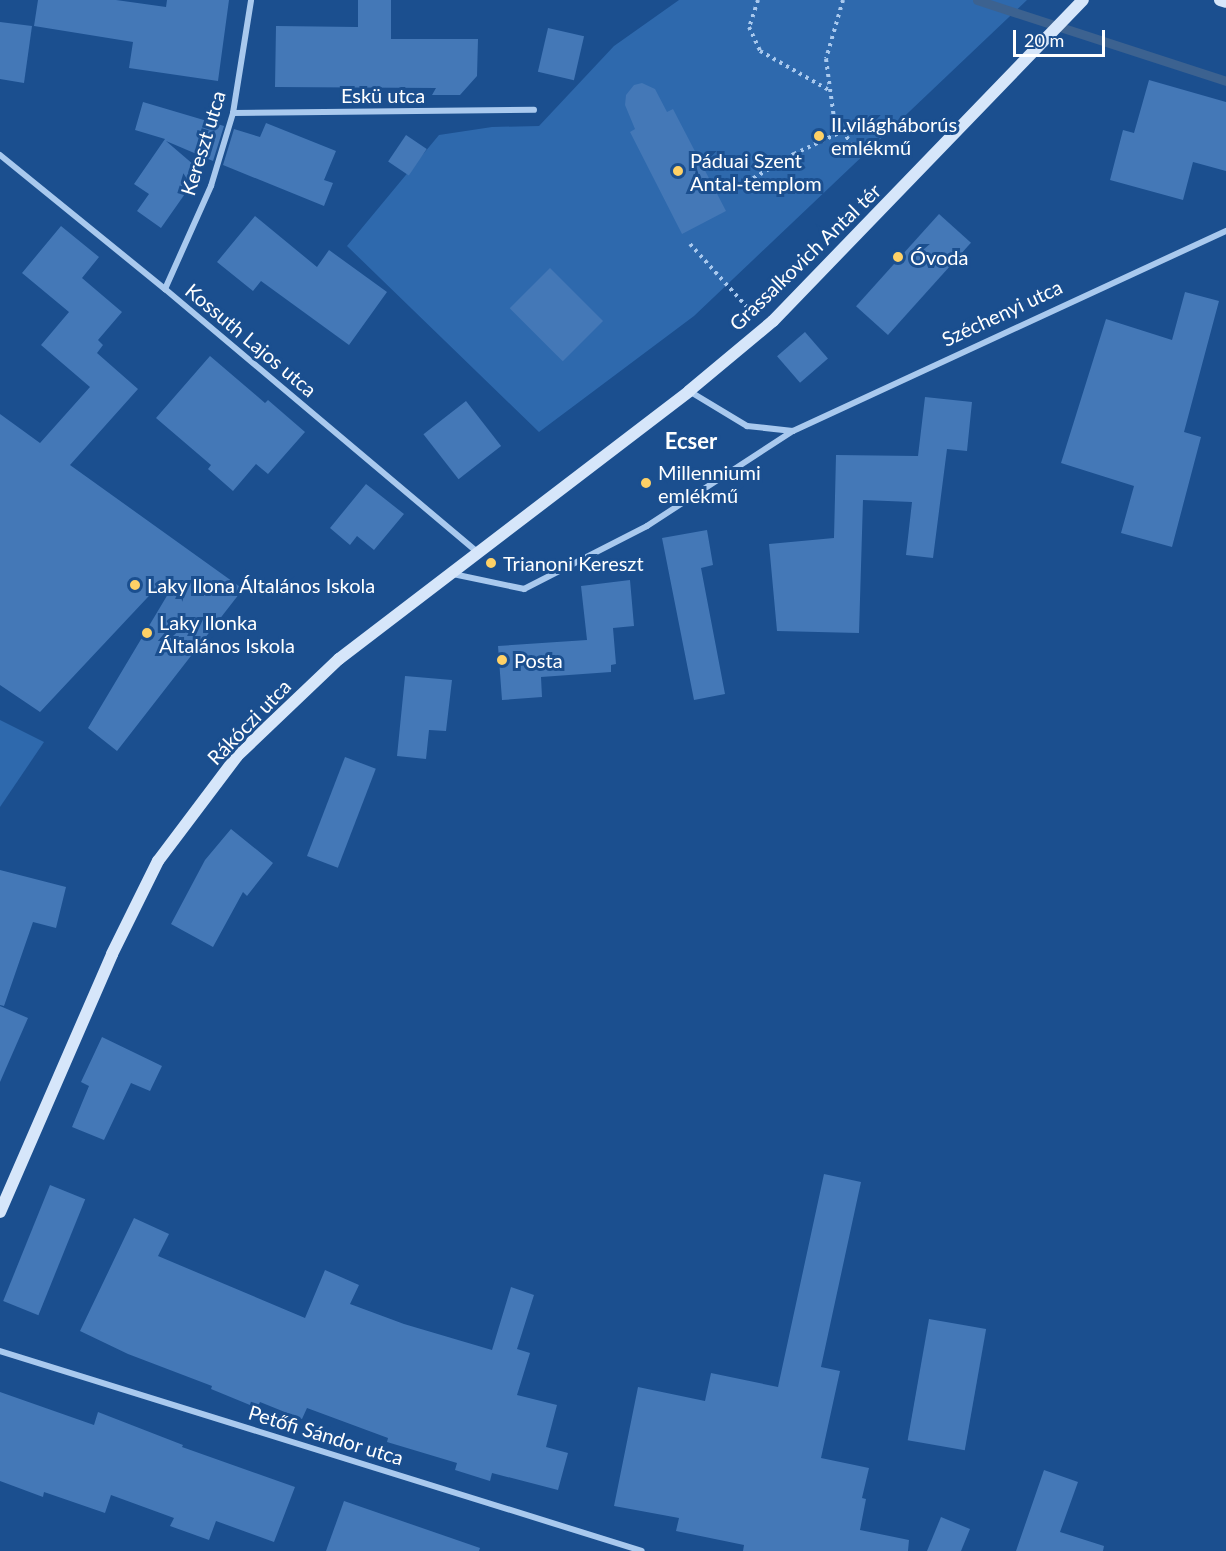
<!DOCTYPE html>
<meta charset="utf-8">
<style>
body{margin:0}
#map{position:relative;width:1226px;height:1551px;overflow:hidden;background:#1b4f8f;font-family:Lato,sans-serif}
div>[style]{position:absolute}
.green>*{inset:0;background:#2e69ad}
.stream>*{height:9px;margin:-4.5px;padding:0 4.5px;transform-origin:4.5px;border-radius:4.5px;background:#3c6290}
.building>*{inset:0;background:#4478b7;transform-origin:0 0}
.path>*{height:4px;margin-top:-2px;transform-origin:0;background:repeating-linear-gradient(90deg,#a9c9ee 0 3px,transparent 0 7.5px)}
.minor>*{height:6px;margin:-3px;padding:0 3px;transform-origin:3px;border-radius:3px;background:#a9c9ee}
.secondary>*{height:12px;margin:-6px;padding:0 6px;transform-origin:6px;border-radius:6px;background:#d6e6fa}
.dots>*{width:16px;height:16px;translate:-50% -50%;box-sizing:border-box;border:3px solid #1b4f8f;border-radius:50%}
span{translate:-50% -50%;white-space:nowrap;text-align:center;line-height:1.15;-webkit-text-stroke:6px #1b4f8f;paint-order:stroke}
.street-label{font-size:20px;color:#fff}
.poi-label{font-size:20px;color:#fff}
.left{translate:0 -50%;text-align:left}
.quarter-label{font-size:22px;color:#fff;font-weight:700}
.scale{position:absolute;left:1013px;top:30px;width:92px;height:27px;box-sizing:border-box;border:3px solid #fff;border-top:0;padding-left:8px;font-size:18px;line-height:21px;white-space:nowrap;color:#fff;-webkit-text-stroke:4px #1b4f8f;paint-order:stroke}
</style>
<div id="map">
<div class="green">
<div style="clip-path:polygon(679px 0,1027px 0,694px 316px,539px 432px,347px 246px,439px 135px,492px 127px,539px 126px,614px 46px)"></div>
<div style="clip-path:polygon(0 720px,44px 742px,0 807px)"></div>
</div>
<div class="stream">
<div style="left:977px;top:0;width:262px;rotate:18deg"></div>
</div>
<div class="building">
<div style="clip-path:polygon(38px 0,116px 0,166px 7px,167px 0,229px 0,218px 81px,129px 68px,133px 42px,34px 26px)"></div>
<div style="clip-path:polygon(358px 0,391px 0,391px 39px,478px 39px,477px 76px,460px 95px,432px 95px,436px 88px,275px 87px,276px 26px,358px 27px)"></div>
<div style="clip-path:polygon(0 22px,32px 26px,24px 83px,0 79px)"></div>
<div style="left:548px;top:28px;width:37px;height:45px;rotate:13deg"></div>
<div style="clip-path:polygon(1149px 80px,1226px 102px,1226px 171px,1193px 162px,1183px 200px,1110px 180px,1123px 130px,1134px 133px)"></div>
<div style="clip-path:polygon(642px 83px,655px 89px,667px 112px,673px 109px,726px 211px,682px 234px,630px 132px,635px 129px,625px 105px,626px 95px,634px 85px)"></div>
<div style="clip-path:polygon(143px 102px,224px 126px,213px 161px,166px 141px,201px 171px,161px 228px,137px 211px,149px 194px,134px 184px,165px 139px,135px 130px)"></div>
<div style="clip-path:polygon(266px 123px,336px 151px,324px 180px,333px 183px,324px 206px,223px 165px,234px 129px,260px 137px)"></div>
<div style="left:406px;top:135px;width:25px;height:32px;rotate:34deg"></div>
<div style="left:939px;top:214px;width:43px;height:124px;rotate:42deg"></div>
<div style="clip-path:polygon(255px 216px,317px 267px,329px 250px,387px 292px,349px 345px,261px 281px,253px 291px,217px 262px)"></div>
<div style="clip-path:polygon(61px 226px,99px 257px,82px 278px,122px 312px,98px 340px,103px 345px,97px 353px,138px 389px,70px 465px,243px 589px,117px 751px,88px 728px,171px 589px,162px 582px,40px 712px,0 685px,0 414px,40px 443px,90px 387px,41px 345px,69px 312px,22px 273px)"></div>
<div style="left:550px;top:268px;width:75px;height:57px;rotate:45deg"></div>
<div style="clip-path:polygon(1185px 292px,1219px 301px,1184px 432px,1201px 437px,1172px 547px,1121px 533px,1134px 486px,1061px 463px,1106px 319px,1172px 340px)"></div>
<div style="left:805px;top:332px;width:35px;height:37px;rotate:49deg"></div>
<div style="clip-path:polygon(210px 356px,265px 403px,268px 400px,305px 432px,268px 474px,256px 464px,233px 491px,208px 469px,211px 465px,156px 418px)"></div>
<div style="clip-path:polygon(925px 397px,972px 402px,967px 451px,947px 449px,933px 558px,906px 555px,912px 502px,863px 500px,859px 633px,777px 631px,769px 544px,834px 538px,836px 455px,918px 456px)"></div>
<div style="left:466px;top:401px;width:57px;height:54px;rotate:52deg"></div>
<div style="clip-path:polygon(366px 484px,404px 514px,374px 550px,357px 536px,350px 545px,330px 528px)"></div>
<div style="clip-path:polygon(707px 530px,713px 565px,701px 568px,725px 694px,694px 700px,662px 538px)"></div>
<div style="clip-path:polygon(630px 580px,634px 626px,613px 628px,616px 664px,611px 665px,611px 672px,541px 677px,542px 697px,502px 700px,498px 646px,587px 640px,581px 586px)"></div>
<div style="clip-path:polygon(405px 676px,452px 680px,446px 731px,429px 730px,426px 759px,397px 756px)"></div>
<div style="left:345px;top:757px;width:33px;height:106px;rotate:21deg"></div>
<div style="clip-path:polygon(231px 829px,273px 863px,247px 896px,243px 892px,213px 947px,171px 924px,205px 860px)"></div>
<div style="clip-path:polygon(0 870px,66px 887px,56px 928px,33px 922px,4px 1006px,0 1005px)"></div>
<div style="clip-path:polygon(0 1006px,28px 1018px,0 1082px)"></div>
<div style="clip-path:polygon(102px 1037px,162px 1066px,150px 1091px,131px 1083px,104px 1140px,72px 1127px,89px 1086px,81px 1082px)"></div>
<div style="clip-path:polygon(824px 1174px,861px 1182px,821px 1367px,840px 1371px,821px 1458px,869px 1468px,862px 1498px,866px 1499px,860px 1530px,909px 1540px,908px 1551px,743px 1551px,744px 1545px,676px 1531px,679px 1518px,614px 1506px,638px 1387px,705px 1401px,711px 1373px,778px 1387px)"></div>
<div style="left:50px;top:1185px;width:38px;height:125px;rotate:22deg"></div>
<div style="clip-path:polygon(134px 1218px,169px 1234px,158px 1256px,305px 1318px,325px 1270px,359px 1285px,350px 1304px,404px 1324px,492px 1350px,511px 1287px,534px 1295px,517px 1349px,530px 1353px,517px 1395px,557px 1405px,546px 1447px,568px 1453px,558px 1490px,492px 1473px,490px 1481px,455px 1470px,457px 1463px,387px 1442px,388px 1438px,307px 1408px,302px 1419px,260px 1402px,257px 1408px,211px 1389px,212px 1386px,128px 1354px,80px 1331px)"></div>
<div style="left:929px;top:1319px;width:58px;height:123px;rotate:10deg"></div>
<div style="clip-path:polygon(0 1392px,94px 1425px,98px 1412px,183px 1445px,182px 1447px,295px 1487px,274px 1542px,216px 1521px,209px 1540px,170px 1526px,174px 1518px,111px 1495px,105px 1513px,44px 1492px,43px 1497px,0 1481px)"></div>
<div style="clip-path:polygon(1044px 1470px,1078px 1482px,1060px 1532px,1104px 1546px,1103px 1551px,1016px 1551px)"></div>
<div style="clip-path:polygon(344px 1501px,480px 1548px,479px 1551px,326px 1551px)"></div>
<div style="clip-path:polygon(941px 1517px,970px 1529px,961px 1551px,927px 1551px)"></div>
</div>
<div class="path">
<div style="left:758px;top:0;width:28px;rotate:108deg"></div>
<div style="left:749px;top:27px;width:26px;rotate:65deg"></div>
<div style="left:760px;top:51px;width:79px;rotate:29.5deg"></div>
<div style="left:843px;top:0;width:61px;rotate:106.1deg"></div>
<div style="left:826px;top:59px;width:60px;rotate:82.3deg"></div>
<div style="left:834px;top:118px;width:40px;rotate:56deg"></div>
<div style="left:747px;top:182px;width:55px;rotate:-30.8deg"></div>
<div style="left:794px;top:154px;width:54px;rotate:-25.1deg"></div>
<div style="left:690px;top:244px;width:84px;rotate:47.9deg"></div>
</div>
<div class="minor">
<div style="left:233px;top:113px;width:301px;rotate:-0.6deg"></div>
<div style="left:0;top:155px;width:213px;rotate:39.1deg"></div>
<div style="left:165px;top:289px;width:410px;rotate:40.1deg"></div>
<div style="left:165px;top:289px;width:113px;rotate:-65.9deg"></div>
<div style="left:211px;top:186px;width:76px;rotate:-73.2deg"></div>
<div style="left:233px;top:113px;width:114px;rotate:-80.9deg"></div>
<div style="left:689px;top:391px;width:68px;rotate:31.1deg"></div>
<div style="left:747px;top:426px;width:46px;rotate:6.2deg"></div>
<div style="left:793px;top:431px;width:477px;rotate:-24.8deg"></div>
<div style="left:453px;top:574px;width:73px;rotate:11.9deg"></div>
<div style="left:524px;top:589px;width:138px;rotate:-27.1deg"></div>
<div style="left:647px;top:526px;width:174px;rotate:-33.1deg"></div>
<div style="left:0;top:1351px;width:672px;rotate:17.3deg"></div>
</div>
<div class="secondary">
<div style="left:1220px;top:0;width:6px;rotate:18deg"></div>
<div style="left:0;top:1212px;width:281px;rotate:-66.5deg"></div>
<div style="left:112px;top:954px;width:104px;rotate:-63.7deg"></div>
<div style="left:158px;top:861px;width:131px;rotate:-53deg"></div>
<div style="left:237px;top:756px;width:141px;rotate:-43.6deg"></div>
<div style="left:339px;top:659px;width:441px;rotate:-37.4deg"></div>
<div style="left:689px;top:391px;width:109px;rotate:-39.8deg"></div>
<div style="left:773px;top:321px;width:446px;rotate:-46deg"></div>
</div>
<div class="dots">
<div style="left:819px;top:136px;background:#ffd166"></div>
<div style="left:678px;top:171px;background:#ffd166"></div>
<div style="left:898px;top:257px;background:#ffd166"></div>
<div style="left:646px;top:483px;background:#ffd166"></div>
<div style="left:491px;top:563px;background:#ffd166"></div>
<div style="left:135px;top:585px;background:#ffd166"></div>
<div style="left:147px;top:633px;background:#ffd166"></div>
<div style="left:502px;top:660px;background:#ffd166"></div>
</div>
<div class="street-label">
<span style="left:383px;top:95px">Eskü utca</span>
<span style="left:203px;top:143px;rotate:-73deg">Kereszt utca</span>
<span style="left:805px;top:257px;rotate:-44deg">Grassalkovich Antal tér</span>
<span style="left:1002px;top:313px;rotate:-25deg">Széchenyi utca</span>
<span style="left:251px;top:340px;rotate:40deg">Kossuth Lajos utca</span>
<span style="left:249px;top:722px;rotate:-46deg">Rákóczi utca</span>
<span style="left:326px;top:1435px;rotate:17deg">Petőfi Sándor utca</span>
</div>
<div class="poi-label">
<span class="left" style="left:831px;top:136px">II.világháborús<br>emlékmű</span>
<span class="left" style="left:690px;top:172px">Páduai Szent<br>Antal-templom</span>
<span class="left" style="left:910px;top:257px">Óvoda</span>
<span class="left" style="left:658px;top:484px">Millenniumi<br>emlékmű</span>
<span class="left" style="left:503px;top:563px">Trianoni Kereszt</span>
<span class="left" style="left:147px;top:585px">Laky Ilona Általános Iskola</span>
<span class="left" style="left:159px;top:634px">Laky Ilonka<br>Általános Iskola</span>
<span class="left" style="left:514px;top:660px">Posta</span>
</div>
<div class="quarter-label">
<span style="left:691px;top:441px">Ecser</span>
</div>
<div class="scale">20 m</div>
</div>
